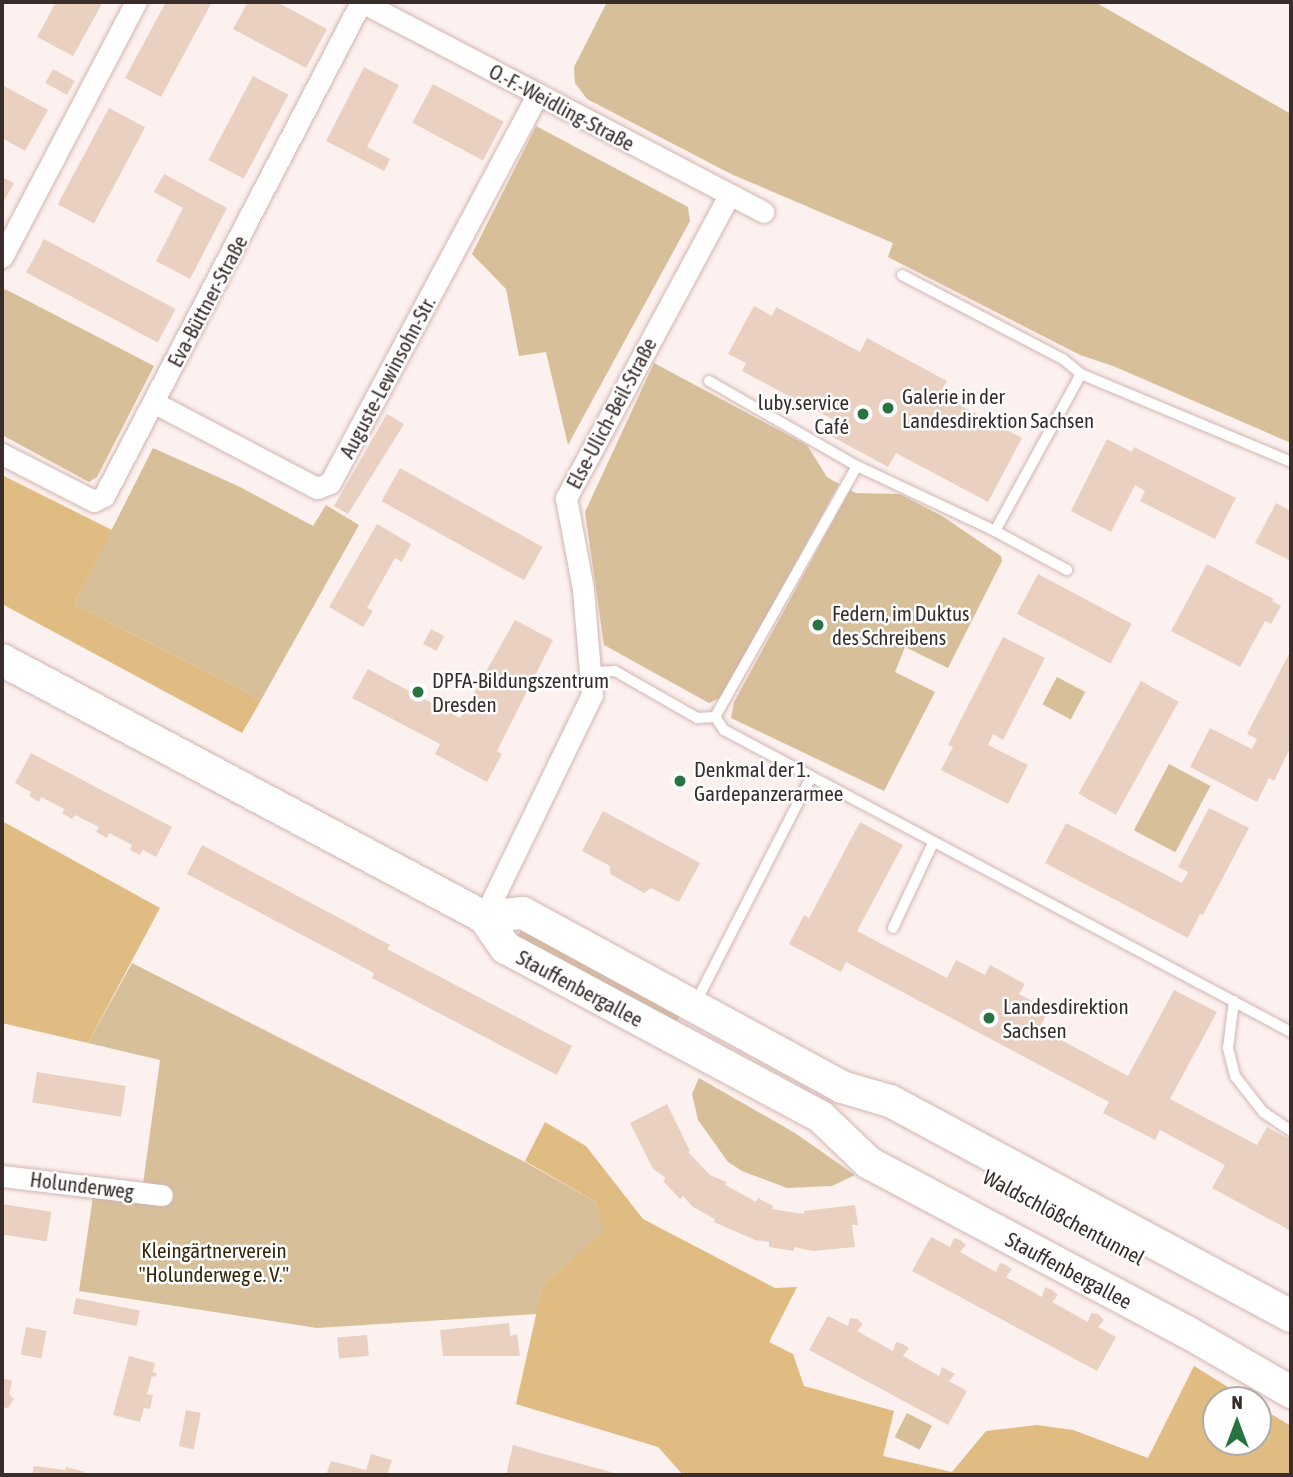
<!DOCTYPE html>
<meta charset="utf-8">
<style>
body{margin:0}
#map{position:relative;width:1293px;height:1477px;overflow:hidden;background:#fdf1ef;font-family:"Asap Condensed",sans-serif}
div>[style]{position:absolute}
.green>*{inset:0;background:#d7bf9a;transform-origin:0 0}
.forest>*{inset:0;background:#e0bb82}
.building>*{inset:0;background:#e9d0c1;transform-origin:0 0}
.roads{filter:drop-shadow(0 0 2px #d2b5b0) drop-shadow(0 0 2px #d2b5b0)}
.service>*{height:10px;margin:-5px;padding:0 5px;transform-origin:5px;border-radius:5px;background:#fff}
.minor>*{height:21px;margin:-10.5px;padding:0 10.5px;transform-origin:10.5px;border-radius:10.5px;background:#fff}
.secondary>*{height:32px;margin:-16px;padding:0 16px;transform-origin:16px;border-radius:16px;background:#fff}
.dots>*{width:19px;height:19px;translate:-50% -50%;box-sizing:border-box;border:4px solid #fff;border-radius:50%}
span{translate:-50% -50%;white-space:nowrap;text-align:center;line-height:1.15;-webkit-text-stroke:5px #fff;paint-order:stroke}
.street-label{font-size:21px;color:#382d2b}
.poi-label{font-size:21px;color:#382d2b}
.left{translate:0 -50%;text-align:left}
.right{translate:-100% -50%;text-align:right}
.park-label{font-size:21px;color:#36270c}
.frame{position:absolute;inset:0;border:4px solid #382d2b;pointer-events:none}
.north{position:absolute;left:1202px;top:1386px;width:70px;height:70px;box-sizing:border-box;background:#fff;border:2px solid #afabaa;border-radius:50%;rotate:0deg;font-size:19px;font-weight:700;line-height:28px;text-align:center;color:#382d2b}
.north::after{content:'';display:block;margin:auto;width:24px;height:32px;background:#277342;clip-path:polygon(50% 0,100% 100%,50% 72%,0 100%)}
</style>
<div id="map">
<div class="green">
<div style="clip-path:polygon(607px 2px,1095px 2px,1291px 114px,1291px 443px,1113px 366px,1080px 355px,888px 257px,893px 243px,731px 174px,587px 99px,575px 83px,574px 67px)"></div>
<div style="clip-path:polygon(536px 126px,688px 207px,690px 221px,568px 445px,546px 352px,519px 356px,506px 289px,472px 254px)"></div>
<div style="clip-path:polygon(5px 289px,154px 366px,97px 477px,89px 482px,2px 435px,2px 294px)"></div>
<div style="clip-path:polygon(654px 363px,807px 445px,827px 477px,839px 484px,722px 697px,709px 703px,604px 645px,585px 512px)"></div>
<div style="clip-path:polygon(153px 448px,238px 486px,313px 526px,326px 505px,359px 525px,261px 700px,74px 604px)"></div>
<div style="clip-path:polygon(850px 490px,856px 493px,900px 494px,942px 516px,1001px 556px,1002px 561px,948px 668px,905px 647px,895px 672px,935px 692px,884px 791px,731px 718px,734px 702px)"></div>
<div style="left:1057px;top:677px;width:32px;height:31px;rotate:28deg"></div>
<div style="left:1169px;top:764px;width:47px;height:75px;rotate:28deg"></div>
<div style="left:521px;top:929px;width:181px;height:13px;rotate:28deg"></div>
<div style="clip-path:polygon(132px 963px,525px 1162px,596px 1202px,605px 1232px,543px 1284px,537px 1314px,317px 1328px,79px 1291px,93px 1197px,162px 1206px,163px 1187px,143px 1184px,160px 1060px,88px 1043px)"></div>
<div style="clip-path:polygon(699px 1078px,795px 1133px,855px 1175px,832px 1186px,787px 1188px,742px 1171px,728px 1162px,698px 1120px,692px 1094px)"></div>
<div style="left:907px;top:1413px;width:28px;height:27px;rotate:27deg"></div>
</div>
<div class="forest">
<div style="clip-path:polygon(2px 475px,112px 530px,74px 604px,261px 700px,242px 733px,2px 604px)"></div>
<div style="clip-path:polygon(2px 821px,160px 908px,88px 1043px,2px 1023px)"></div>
<div style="clip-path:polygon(545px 1122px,586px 1146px,643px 1219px,775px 1288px,797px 1287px,769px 1342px,793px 1354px,804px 1386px,894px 1411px,883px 1456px,952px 1472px,986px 1431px,1037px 1425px,1073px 1430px,1148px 1458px,1194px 1366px,1249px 1400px,1216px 1400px,1216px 1442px,1258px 1442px,1258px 1406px,1291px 1426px,1291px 1475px,683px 1475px,658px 1447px,516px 1404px,543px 1284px,604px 1232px,596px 1202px,525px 1161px)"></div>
</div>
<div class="building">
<div style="clip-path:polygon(56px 2px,103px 2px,73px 56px,37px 37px)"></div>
<div style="clip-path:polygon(166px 2px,212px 2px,161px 97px,125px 78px)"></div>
<div style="clip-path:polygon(248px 2px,277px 2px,327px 29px,306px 68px,233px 29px)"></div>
<div style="clip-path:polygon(364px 67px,399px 85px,367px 147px,390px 159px,384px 171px,326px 141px)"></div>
<div style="left:53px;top:69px;width:25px;height:16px;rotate:29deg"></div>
<div style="left:253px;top:76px;width:40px;height:95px;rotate:28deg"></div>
<div style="left:433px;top:84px;width:80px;height:44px;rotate:28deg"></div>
<div style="clip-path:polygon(2px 85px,48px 110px,25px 151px,2px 138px)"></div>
<div style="left:109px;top:108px;width:41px;height:109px;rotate:28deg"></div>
<div style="clip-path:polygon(164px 174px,227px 208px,190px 279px,156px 261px,183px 208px,154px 192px)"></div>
<div style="clip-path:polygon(2px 177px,14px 183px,2px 205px)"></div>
<div style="left:44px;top:239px;width:149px;height:38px;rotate:28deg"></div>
<div style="clip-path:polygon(754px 306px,772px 316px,776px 307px,860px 352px,867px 338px,947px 381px,939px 394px,1022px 438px,988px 502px,896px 453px,888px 467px,829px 435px,836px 421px,742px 371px,746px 363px,728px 354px)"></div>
<div style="clip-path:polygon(387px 414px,404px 424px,348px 514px,334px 506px)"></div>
<div style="clip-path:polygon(1107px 439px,1132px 452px,1134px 447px,1236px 498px,1215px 539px,1140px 501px,1145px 491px,1135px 485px,1111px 532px,1071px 511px)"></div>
<div style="left:400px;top:468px;width:163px;height:38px;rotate:29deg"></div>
<div style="clip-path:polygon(1276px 503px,1291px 511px,1291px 561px,1255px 543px)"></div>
<div style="clip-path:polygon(377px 524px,411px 544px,402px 562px,395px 558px,367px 608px,373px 611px,363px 627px,329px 607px)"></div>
<div style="clip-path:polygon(1207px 564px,1274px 599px,1272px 601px,1281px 606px,1271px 624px,1265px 621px,1240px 667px,1171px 631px)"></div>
<div style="left:1038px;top:574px;width:106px;height:45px;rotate:28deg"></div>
<div style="clip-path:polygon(515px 620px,553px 640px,497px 751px,502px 754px,487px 782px,435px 754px,440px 744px,352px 698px,368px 669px,460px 718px)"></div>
<div style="left:431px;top:629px;width:15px;height:17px;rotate:28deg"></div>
<div style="clip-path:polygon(1003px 637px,1045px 658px,1003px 740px,993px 734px,988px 745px,1028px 765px,1008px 804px,941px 770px,953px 747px,948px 745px)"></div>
<div style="clip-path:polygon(1289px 654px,1291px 746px,1274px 781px,1269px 778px,1257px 802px,1190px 767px,1210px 728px,1252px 749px,1257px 739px,1247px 734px)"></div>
<div style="left:1141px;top:681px;width:43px;height:129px;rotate:29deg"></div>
<div style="clip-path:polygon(31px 753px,172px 827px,156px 857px,143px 850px,140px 855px,130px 850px,132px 845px,109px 833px,107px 838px,96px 832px,99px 827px,75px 815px,72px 819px,62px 813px,64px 809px,41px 797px,39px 802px,29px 796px,31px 792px,15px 783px)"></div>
<div style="clip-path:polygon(1209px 808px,1249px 828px,1203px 915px,1200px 914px,1188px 938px,1045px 863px,1066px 823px,1182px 883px,1188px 872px,1178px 867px)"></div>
<div style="clip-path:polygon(603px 811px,700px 863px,679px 902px,651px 888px,644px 893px,610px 874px,610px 866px,582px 851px)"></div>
<div style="clip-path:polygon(860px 822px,903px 845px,857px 931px,947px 978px,956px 960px,985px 975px,990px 965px,1025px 984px,1019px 994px,1049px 1010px,1039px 1028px,1128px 1076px,1174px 990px,1217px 1012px,1170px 1099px,1257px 1145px,1267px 1127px,1291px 1140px,1291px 1231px,1212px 1188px,1225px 1165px,1160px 1130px,1155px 1140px,1103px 1113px,1109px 1102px,846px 962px,841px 972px,789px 944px,804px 915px,809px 918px)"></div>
<div style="clip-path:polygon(202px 845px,390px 945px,387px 949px,572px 1046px,557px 1075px,372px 978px,374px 973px,187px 874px)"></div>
<div style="left:37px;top:1072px;width:90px;height:31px;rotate:9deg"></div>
<div style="clip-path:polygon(667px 1104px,690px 1151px,688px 1152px,710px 1175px,727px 1182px,725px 1185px,740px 1193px,756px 1202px,758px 1198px,773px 1206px,772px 1209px,804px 1214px,804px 1211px,855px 1205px,858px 1225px,852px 1225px,855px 1247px,813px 1251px,794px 1247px,794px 1251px,769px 1247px,769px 1242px,755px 1240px,714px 1222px,715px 1219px,693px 1207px,683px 1196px,680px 1199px,663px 1181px,666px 1178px,653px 1169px,630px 1123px)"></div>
<div style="left:2px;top:1204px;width:50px;height:30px;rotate:9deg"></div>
<div style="clip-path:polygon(931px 1237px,950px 1247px,954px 1238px,960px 1240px,966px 1245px,960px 1252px,996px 1272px,1000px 1263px,1006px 1265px,1012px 1269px,1006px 1277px,1042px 1297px,1045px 1287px,1052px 1290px,1058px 1295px,1052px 1302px,1088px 1322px,1091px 1313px,1098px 1314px,1104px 1320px,1098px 1327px,1116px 1337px,1097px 1371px,912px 1271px)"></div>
<div style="left:76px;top:1298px;width:65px;height:16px;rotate:11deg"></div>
<div style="clip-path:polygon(828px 1316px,848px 1326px,850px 1318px,857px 1319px,863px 1324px,857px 1331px,893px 1351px,896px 1342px,903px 1344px,909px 1348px,903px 1356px,939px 1376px,942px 1367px,955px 1374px,949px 1381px,967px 1391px,948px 1425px,809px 1350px)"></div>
<div style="clip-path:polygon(509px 1323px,510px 1336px,517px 1334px,520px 1356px,443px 1356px,440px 1330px)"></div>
<div style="left:26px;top:1327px;width:21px;height:28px;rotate:11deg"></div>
<div style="left:367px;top:1335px;width:21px;height:30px;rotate:85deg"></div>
<div style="clip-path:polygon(129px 1356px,155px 1363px,153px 1372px,157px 1373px,155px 1377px,152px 1376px,147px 1394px,153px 1395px,150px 1409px,144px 1408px,140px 1422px,113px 1415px)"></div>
<div style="clip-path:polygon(2px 1378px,12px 1381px,9px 1394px,14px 1399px,8px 1408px,2px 1407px)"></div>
<div style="left:186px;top:1410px;width:15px;height:37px;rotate:11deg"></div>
<div style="clip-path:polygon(513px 1445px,537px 1452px,622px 1475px,506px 1475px)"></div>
<div style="clip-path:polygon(371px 1454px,392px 1460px,387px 1475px,326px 1475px,331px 1461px,366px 1470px)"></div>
<div style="clip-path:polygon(34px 1466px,65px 1470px,66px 1467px,85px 1472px,84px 1475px,32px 1475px)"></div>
</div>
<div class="roads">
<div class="service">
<div style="left:902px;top:275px;width:182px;rotate:27.6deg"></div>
<div style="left:1063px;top:359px;width:23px;rotate:40deg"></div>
<div style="left:1081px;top:374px;width:228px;rotate:22.7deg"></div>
<div style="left:709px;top:381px;width:171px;rotate:29.9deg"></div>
<div style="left:857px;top:466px;width:288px;rotate:119.5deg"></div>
<div style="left:857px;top:466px;width:153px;rotate:25.2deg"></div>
<div style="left:995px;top:531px;width:82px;rotate:28.4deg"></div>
<div style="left:995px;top:531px;width:179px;rotate:-61.3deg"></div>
<div style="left:590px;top:672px;width:25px;rotate:-2deg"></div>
<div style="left:615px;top:671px;width:95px;rotate:29.8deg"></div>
<div style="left:697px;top:718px;width:18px;rotate:-3deg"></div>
<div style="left:715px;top:717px;width:16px;rotate:55deg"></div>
<div style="left:724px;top:730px;width:642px;rotate:28.04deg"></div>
<div style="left:893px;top:928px;width:94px;rotate:-64.8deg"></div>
<div style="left:1234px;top:1001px;width:47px;rotate:97.3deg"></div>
<div style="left:1228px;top:1048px;width:29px;rotate:76deg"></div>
<div style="left:1235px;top:1076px;width:46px;rotate:52.1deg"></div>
<div style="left:1263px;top:1112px;width:34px;rotate:34deg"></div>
<div style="left:696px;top:1002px;width:253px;rotate:-62.9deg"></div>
</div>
<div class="minor">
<div style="left:362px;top:2px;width:453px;rotate:27.6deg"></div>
<div style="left:2px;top:257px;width:288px;rotate:-62.3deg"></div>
<div style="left:153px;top:402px;width:185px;rotate:27.7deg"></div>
<div style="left:317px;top:488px;width:14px;rotate:-21deg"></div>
<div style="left:330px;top:483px;width:441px;rotate:-61.9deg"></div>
<div style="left:2px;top:454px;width:103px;rotate:27.1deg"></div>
<div style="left:94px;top:501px;width:11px;rotate:-27deg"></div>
<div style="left:104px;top:496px;width:557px;rotate:-62.51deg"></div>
<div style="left:484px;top:917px;width:247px;rotate:-64.1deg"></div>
<div style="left:592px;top:695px;width:106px;rotate:-94.9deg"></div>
<div style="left:583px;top:589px;width:93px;rotate:-100.6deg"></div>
<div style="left:566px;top:498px;width:344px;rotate:-61.7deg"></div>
<div style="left:2px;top:1176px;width:161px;rotate:6.8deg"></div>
</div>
<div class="secondary">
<div style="left:2px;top:660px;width:546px;rotate:28.07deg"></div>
<div style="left:484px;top:917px;width:38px;rotate:55deg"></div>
<div style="left:506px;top:948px;width:357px;rotate:28.2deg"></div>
<div style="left:821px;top:1117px;width:66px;rotate:43.8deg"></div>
<div style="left:869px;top:1163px;width:360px;rotate:28deg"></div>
<div style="left:1187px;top:1332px;width:120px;rotate:30deg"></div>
<div style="left:484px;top:917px;width:39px;rotate:-6deg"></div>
<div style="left:523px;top:913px;width:363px;rotate:28.6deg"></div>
<div style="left:842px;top:1087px;width:50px;rotate:16.3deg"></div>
<div style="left:890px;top:1101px;width:455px;rotate:28.2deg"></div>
</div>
</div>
<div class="dots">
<div style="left:888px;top:408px;background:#277342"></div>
<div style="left:863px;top:414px;background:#277342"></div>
<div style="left:818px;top:625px;background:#277342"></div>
<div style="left:418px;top:692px;background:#277342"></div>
<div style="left:680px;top:781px;background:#277342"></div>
<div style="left:989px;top:1018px;background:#277342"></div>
</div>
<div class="street-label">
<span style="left:562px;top:107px;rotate:28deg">O.-F.-Weidling-Straße</span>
<span style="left:207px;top:301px;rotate:-62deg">Eva-Büttner-Straße</span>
<span style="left:387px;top:377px;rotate:-62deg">Auguste-Lewinsohn-Str.</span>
<span style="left:611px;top:413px;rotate:-62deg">Else-Ulich-Beil-Straße</span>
<span style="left:580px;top:988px;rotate:28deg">Stauffenbergallee</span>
<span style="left:82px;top:1185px;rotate:7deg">Holunderweg</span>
<span style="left:1064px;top:1217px;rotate:28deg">Waldschlößchentunnel</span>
<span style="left:1069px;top:1270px;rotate:28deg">Stauffenbergallee</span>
</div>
<div class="poi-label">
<span class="left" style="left:902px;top:408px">Galerie in der<br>Landesdirektion Sachsen</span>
<span class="right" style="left:849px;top:414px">luby.service<br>Café</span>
<span class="left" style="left:832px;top:625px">Federn, im Duktus<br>des Schreibens</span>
<span class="left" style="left:432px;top:692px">DPFA-Bildungszentrum<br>Dresden</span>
<span class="left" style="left:694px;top:781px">Denkmal der 1.<br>Gardepanzerarmee</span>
<span class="left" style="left:1003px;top:1018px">Landesdirektion<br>Sachsen</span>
</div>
<div class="park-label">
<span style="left:214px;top:1262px">Kleingärtnerverein<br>"Holunderweg e. V."</span>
</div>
<div class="frame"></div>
<div class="north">N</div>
</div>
